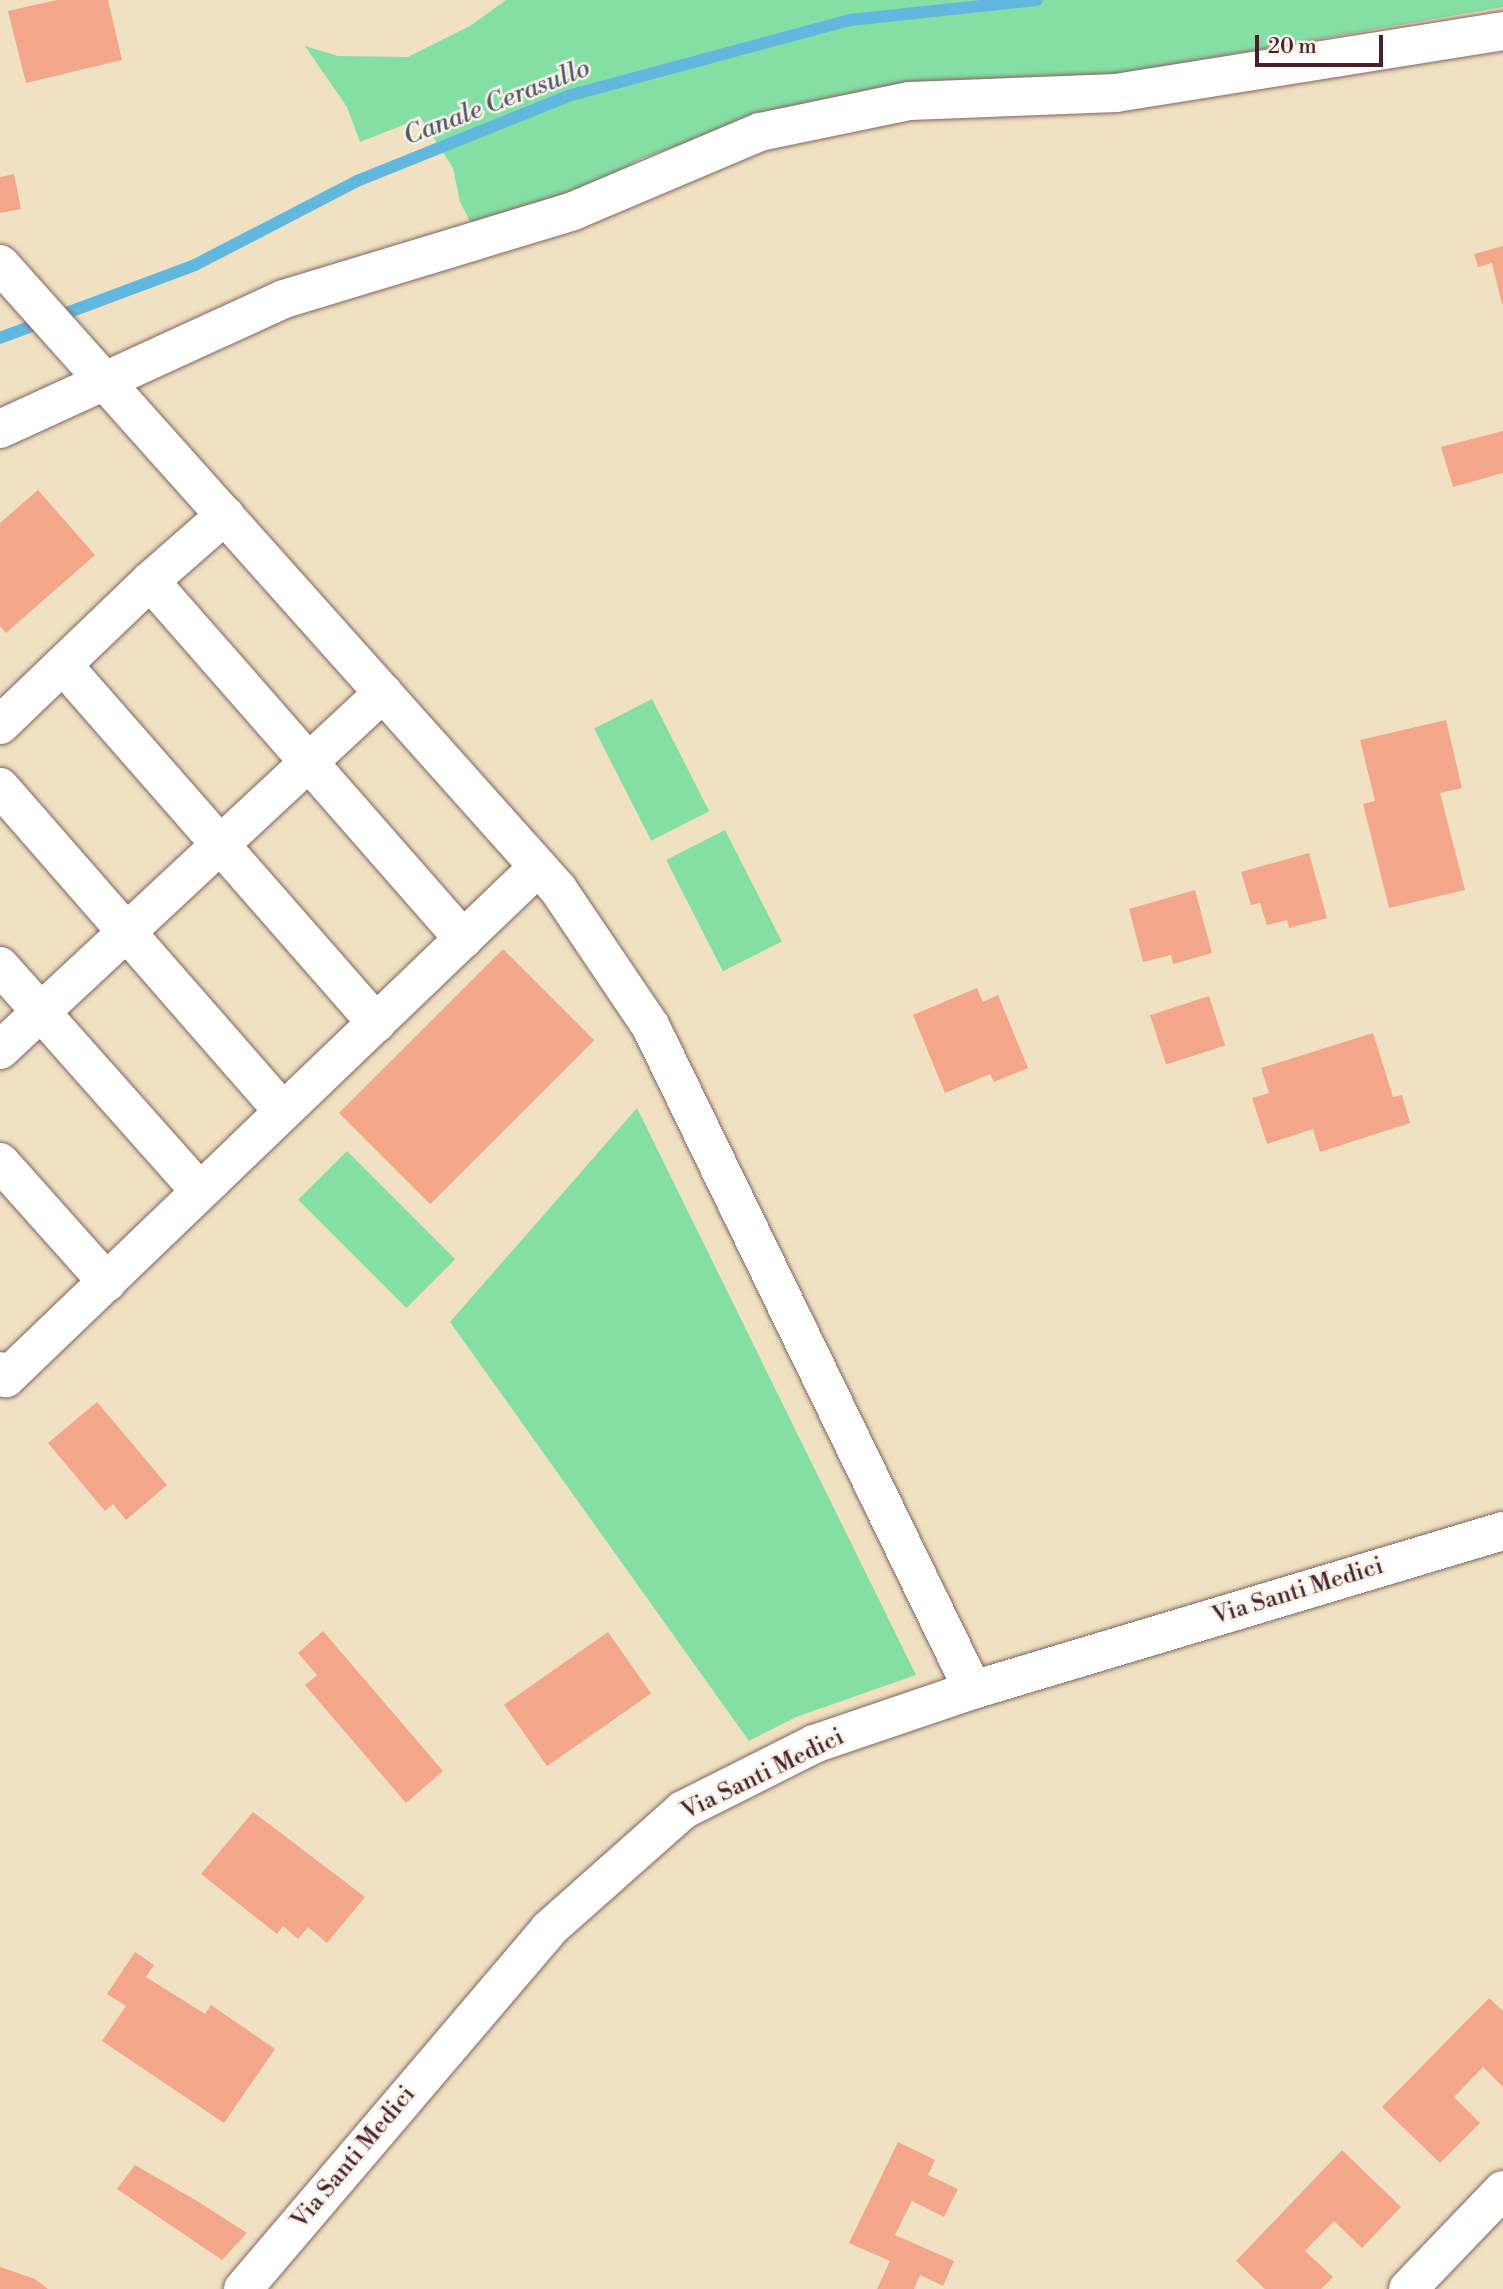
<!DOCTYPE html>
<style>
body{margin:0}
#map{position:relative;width:1503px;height:2289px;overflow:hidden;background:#efe1c2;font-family:"Libre Bodoni",serif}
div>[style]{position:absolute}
.green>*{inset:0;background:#85dfa5;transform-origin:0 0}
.stream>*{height:12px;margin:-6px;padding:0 6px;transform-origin:6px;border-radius:6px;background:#61b7de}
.building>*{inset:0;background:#f3a68a;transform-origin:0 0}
.roads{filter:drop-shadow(0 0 2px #846360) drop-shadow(0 0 2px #846360)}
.minor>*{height:38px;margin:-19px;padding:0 19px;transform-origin:19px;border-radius:19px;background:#fff}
span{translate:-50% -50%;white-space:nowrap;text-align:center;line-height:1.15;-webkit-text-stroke:5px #f7f3e8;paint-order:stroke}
.street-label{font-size:24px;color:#4a1f2b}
.water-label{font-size:26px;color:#52546a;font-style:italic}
.scale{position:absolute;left:1255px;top:35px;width:128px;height:32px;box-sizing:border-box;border:4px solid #4a1f2b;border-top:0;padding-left:9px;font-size:21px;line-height:24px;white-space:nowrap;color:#4a1f2b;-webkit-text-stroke:5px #f7f3e8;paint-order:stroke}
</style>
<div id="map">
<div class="green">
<div style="clip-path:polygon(506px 0,1503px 0,1503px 7px,1106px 76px,746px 122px,639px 159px,609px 179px,472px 225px,460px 202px,453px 168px,421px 118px,360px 142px,347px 107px,305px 46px,338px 56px,408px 57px,470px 26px)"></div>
<div style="left:652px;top:699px;width:126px;height:65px;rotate:63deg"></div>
<div style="left:725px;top:830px;width:125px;height:66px;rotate:63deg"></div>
<div style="clip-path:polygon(637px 1108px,916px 1675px,796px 1717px,749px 1741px,450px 1322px)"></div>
<div style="left:347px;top:1151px;width:153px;height:69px;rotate:45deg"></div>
</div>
<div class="stream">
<div style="left:0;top:338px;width:208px;rotate:-20.5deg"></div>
<div style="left:195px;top:265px;width:182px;rotate:-27.4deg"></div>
<div style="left:357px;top:181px;width:227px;rotate:-21.9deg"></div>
<div style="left:568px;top:96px;width:292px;rotate:-15.1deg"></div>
<div style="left:850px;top:20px;width:188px;rotate:-6.1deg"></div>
</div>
<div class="building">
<div style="clip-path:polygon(57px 0,108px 0,122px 60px,26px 83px,8px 11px)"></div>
<div style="clip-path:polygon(14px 174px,21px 209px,0 213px,0 177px)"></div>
<div style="clip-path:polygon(1503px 246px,1503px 304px,1502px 304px,1492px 263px,1478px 267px,1474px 254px)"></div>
<div style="clip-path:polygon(1503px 431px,1503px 473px,1453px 487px,1441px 447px)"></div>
<div style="clip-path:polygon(38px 490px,95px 555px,6px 633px,0 626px,0 523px)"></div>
<div style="clip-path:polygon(1446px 720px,1462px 788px,1440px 793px,1465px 890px,1389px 908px,1363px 804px,1375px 801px,1360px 740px)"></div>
<div style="clip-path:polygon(1309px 853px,1327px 918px,1289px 928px,1287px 920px,1267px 925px,1260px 903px,1251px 905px,1241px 872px)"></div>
<div style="clip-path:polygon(1195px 890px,1212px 953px,1173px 964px,1171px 955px,1143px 962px,1129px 909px)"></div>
<div style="left:503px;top:949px;width:129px;height:232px;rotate:45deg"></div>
<div style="clip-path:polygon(977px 988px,983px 1002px,998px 995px,1028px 1068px,994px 1082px,990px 1074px,945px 1093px,913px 1015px)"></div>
<div style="left:1209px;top:996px;width:52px;height:62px;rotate:72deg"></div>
<div style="clip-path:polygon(1373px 1033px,1393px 1097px,1402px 1095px,1410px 1123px,1320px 1152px,1313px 1129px,1267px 1144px,1252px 1098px,1269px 1093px,1261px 1068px)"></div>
<div style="clip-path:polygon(97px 1402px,167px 1485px,126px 1520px,113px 1504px,105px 1511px,48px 1443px)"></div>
<div style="clip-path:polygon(323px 1631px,443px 1771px,406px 1803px,305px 1685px,317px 1675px,298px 1653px)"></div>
<div style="left:608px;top:1632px;width:75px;height:127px;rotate:55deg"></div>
<div style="clip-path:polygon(253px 1812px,365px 1897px,327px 1943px,308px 1927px,298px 1939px,283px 1926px,277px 1934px,201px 1874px)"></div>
<div style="clip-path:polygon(135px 1952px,154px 1965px,146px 1977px,205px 2014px,211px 2005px,275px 2049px,224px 2123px,102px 2041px,126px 2006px,107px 1994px)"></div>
<div style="clip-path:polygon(1489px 1998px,1503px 2011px,1503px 2087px,1483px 2067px,1454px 2097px,1480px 2123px,1440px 2163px,1382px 2107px)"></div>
<div style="clip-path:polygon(898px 2142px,935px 2160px,928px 2175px,958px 2189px,944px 2217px,912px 2201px,895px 2235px,954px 2261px,943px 2286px,920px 2275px,914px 2289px,877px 2289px,890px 2261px,849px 2243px)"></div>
<div style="clip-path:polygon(1342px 2150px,1401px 2207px,1362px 2248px,1334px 2221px,1305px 2251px,1333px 2277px,1321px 2289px,1265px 2289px,1236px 2261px)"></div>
<div style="clip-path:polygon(135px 2165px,197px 2201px,247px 2233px,222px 2260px,117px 2189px)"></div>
<div style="clip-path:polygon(0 2267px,35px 2279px,48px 2289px,0 2289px)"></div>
</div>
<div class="roads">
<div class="minor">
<div style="left:0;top:264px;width:838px;rotate:48.24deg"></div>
<div style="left:558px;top:889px;width:166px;rotate:56deg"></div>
<div style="left:651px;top:1027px;width:737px;rotate:64.1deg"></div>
<div style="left:0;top:429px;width:312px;rotate:-24.6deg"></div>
<div style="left:284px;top:299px;width:302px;rotate:-16.9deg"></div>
<div style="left:573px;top:211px;width:203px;rotate:-22.9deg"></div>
<div style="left:760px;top:132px;width:153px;rotate:-11.7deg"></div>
<div style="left:910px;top:101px;width:206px;rotate:-2.2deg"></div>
<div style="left:1116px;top:93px;width:392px;rotate:-9.1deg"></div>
<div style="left:150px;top:581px;width:100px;rotate:-41.3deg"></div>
<div style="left:63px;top:665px;width:476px;rotate:48.8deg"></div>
<div style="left:0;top:725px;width:208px;rotate:-43.8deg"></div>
<div style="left:150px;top:581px;width:476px;rotate:48.8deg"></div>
<div style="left:463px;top:939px;width:634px;rotate:136.15deg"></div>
<div style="left:6px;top:1378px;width:9px;rotate:-131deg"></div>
<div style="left:0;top:787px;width:430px;rotate:48.9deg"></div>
<div style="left:463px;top:939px;width:104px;rotate:-43.8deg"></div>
<div style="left:0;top:966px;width:301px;rotate:48.4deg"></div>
<div style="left:0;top:1050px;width:524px;rotate:-42.99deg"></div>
<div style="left:0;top:1162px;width:161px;rotate:48.3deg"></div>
<div style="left:243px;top:2289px;width:472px;rotate:-49.6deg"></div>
<div style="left:549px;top:1929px;width:179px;rotate:-41.6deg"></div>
<div style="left:683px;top:1810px;width:147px;rotate:-26.7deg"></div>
<div style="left:814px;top:1744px;width:168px;rotate:-18.8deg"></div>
<div style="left:973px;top:1690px;width:553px;rotate:-16.7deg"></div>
<div style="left:1408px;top:2289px;width:137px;rotate:-46.2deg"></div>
</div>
</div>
<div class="street-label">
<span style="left:1298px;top:1592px;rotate:-17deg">Via Santi Medici</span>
<span style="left:763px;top:1775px;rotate:-26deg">Via Santi Medici</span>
<span style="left:354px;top:2158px;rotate:-50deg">Via Santi Medici</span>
</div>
<div class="water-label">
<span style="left:497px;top:103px;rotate:-21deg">Canale Cerasullo</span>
</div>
<div class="scale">20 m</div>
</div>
